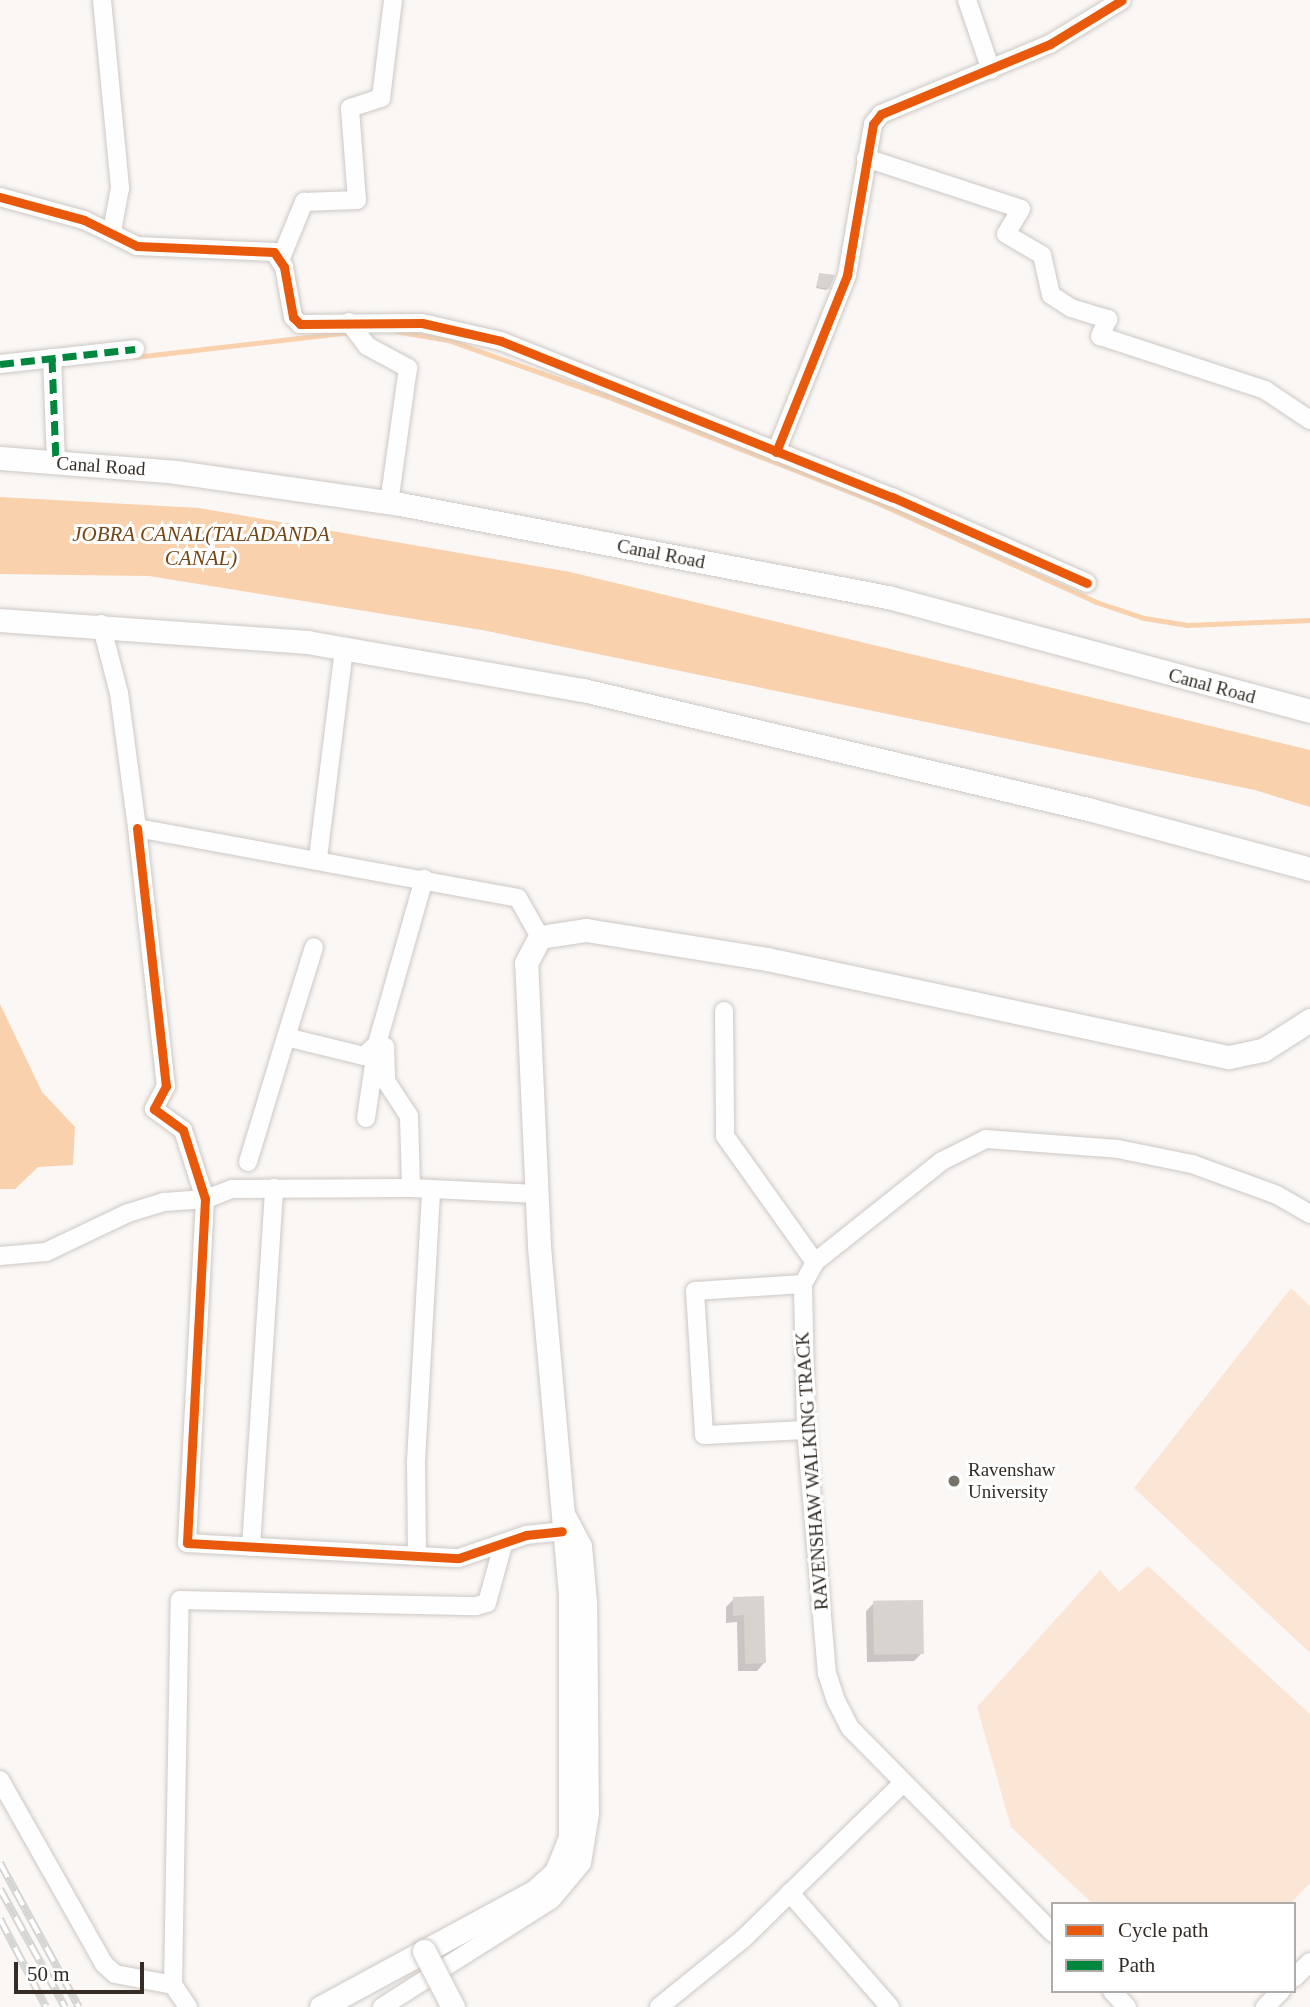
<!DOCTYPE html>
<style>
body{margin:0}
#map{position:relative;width:1310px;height:2007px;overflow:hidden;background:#faf7f5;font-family:Georgia,serif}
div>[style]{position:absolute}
.green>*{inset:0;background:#fbe6d5}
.water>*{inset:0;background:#f9d1ad}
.shadow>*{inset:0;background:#0003}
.stream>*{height:5px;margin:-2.5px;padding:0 2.5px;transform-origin:2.5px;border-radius:2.5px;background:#f9d1ad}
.building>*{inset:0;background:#d8d3ce;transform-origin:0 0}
.roads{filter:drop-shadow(0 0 2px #cdc8c4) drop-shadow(0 0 2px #cdc8c4)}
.minor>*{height:18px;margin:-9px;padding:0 9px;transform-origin:9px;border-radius:9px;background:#fefefe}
.major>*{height:23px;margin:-11.5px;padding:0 11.5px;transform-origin:11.5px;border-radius:11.5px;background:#fefefe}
.rail>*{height:8px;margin-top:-4px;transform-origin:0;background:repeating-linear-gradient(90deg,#fff 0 16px,#d5d5d4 0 32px);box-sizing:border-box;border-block:2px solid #d5d5d4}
.bridges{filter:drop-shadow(0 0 2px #cdc8c4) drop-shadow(0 0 2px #cdc8c4)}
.major-bridge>*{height:23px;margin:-11.5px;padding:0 11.5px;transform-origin:11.5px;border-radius:11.5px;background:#fefefe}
.quiet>*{height:7px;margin-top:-3.5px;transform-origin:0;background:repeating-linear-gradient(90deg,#00873e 0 14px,transparent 0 21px)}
.cycleway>*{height:9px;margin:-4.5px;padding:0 4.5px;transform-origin:4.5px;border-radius:4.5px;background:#e8590c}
.dots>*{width:19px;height:19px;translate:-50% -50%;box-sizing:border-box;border:4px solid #fff;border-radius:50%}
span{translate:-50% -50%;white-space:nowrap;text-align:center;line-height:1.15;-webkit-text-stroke:6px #fff;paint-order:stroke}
.street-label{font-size:19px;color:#342c25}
.poi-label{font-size:19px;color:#342c25}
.left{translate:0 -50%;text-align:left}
.water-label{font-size:21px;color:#744717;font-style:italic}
.legend{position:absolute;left:1051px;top:1902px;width:245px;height:91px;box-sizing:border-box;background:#fff;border:2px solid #aeaba8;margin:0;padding:9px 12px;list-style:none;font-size:21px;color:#342c25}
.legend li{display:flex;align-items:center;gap:14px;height:35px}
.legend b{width:35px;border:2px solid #aeaba8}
.scale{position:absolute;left:14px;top:1962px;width:130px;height:32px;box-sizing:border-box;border:4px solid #342c25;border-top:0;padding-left:9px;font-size:21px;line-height:24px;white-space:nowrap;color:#342c25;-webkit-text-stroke:5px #fff;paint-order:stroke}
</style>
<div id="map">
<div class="green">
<div style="clip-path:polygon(1291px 1288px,1310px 1306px,1310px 1653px,1134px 1488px)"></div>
<div style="clip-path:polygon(1148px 1566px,1310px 1714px,1310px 1883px,1290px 1904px,1093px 1904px,1011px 1827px,977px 1707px,1100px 1570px,1119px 1592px)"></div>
</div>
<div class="water">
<div style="clip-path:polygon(0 497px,199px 508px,570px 572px,1310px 750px,1310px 807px,1255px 790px,482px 630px,149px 576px,0 574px)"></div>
<div style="clip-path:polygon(0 1004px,42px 1092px,75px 1127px,73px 1165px,38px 1167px,15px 1189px,0 1189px)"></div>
</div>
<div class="shadow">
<div style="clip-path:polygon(819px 275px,828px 288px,826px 290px,816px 288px)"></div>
<div style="clip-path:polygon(763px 1598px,764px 1663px,757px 1671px,738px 1671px,737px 1622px,726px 1623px,726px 1607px,734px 1599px)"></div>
<div style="clip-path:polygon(873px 1604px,922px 1653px,914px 1661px,867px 1662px,866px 1611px)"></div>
</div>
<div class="stream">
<div style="left:395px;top:331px;width:54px;rotate:9.6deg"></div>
<div style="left:448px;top:340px;width:168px;rotate:19.5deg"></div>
<div style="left:606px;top:396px;width:290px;rotate:21.4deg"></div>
<div style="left:876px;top:502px;width:242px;rotate:24.4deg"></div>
<div style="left:1096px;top:602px;width:51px;rotate:18.4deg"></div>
<div style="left:1144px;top:618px;width:44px;rotate:9.2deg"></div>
<div style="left:1187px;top:625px;width:123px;rotate:-2.3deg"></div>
<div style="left:135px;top:357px;width:217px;rotate:-6.6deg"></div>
</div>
<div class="building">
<div style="clip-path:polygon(819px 273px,835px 275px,829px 289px,817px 287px)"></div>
<div style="clip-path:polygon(764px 1596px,766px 1663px,745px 1664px,744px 1615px,733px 1616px,733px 1597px)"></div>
<div style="left:923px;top:1600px;width:54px;height:50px;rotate:89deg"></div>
</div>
<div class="roads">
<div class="minor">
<div style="left:102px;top:0;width:189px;rotate:84.5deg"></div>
<div style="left:120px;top:188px;width:44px;rotate:100.5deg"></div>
<div style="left:967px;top:0;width:74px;rotate:71.1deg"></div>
<div style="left:866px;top:158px;width:163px;rotate:18.2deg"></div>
<div style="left:1021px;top:209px;width:29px;rotate:121deg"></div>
<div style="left:1006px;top:234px;width:42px;rotate:30.3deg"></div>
<div style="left:1042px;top:255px;width:41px;rotate:77.3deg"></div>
<div style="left:1051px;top:295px;width:24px;rotate:33deg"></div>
<div style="left:1071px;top:308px;width:39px;rotate:17deg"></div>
<div style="left:1108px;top:319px;width:19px;rotate:115deg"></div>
<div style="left:1100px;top:336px;width:174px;rotate:18.1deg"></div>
<div style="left:1265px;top:390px;width:54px;rotate:33.7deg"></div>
<div style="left:0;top:197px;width:87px;rotate:15.3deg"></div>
<div style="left:84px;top:220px;width:59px;rotate:26.1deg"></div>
<div style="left:137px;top:246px;width:137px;rotate:2.5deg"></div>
<div style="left:274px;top:252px;width:18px;rotate:56deg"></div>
<div style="left:284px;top:267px;width:51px;rotate:79.8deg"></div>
<div style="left:293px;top:317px;width:10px;rotate:45deg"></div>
<div style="left:300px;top:324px;width:122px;rotate:-0.5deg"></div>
<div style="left:422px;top:323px;width:81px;rotate:12.8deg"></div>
<div style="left:501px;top:341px;width:421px;rotate:21.8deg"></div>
<div style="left:892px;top:497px;width:213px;rotate:23.8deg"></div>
<div style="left:281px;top:258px;width:61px;rotate:-67.7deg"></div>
<div style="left:304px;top:202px;width:53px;rotate:-2.2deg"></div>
<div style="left:357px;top:200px;width:92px;rotate:-94.4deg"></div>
<div style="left:350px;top:108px;width:33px;rotate:-18deg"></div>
<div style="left:381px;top:98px;width:99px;rotate:-83deg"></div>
<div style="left:349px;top:322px;width:30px;rotate:53deg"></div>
<div style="left:367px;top:346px;width:47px;rotate:28.2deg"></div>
<div style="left:408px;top:368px;width:137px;rotate:98deg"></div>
<div style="left:52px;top:358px;width:104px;rotate:87.8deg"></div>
<div style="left:0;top:364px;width:136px;rotate:-6.3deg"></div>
<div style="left:776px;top:452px;width:191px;rotate:-68.1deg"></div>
<div style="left:847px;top:275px;width:153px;rotate:-80.2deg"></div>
<div style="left:873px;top:124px;width:13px;rotate:-51deg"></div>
<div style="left:881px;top:114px;width:183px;rotate:-22.5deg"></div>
<div style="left:1050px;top:44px;width:84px;rotate:-31.4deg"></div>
<div style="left:101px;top:624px;width:71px;rotate:75.4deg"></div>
<div style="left:119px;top:693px;width:136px;rotate:82.4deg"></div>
<div style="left:137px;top:828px;width:387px;rotate:10.4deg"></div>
<div style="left:518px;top:898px;width:45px;rotate:60.6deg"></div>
<div style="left:137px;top:828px;width:260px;rotate:83.6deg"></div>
<div style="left:166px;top:1086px;width:26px;rotate:118deg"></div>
<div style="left:154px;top:1109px;width:36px;rotate:36deg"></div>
<div style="left:183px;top:1130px;width:72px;rotate:72.3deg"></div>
<div style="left:205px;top:1199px;width:344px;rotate:93deg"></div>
<div style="left:187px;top:1543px;width:272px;rotate:3.2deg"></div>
<div style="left:459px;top:1558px;width:71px;rotate:-18.9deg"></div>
<div style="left:526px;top:1535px;width:36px;rotate:-6deg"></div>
<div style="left:318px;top:858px;width:212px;rotate:-82.9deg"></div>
<div style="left:724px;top:1011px;width:125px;rotate:89.5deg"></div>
<div style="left:725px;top:1136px;width:155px;rotate:54.5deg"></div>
<div style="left:286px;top:1037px;width:94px;rotate:-72.7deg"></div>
<div style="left:366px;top:1118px;width:75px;rotate:-81.5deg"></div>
<div style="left:377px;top:1044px;width:9px;rotate:21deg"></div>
<div style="left:385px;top:1047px;width:34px;rotate:88deg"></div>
<div style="left:386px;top:1081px;width:42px;rotate:56.7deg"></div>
<div style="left:409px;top:1116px;width:72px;rotate:88.4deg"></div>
<div style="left:248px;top:1162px;width:131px;rotate:-73.1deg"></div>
<div style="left:286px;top:1037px;width:80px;rotate:13.7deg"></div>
<div style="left:364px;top:1056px;width:18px;rotate:-43deg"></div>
<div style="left:377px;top:1044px;width:172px;rotate:-74.1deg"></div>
<div style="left:0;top:1256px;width:46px;rotate:-5deg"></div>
<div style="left:46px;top:1252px;width:91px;rotate:-25.4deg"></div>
<div style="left:128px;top:1213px;width:38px;rotate:-17deg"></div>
<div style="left:164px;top:1202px;width:42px;rotate:-4.1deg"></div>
<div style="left:206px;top:1199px;width:28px;rotate:-21deg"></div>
<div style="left:232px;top:1189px;width:179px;rotate:-0.3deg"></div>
<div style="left:411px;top:1188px;width:126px;rotate:2.7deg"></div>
<div style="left:803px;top:1284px;width:108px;rotate:176.3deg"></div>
<div style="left:695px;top:1291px;width:144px;rotate:86.4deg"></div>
<div style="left:704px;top:1435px;width:102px;rotate:-2.8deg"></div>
<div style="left:251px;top:1547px;width:360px;rotate:-86.3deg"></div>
<div style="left:417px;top:1556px;width:95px;rotate:-90.6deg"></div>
<div style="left:416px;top:1461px;width:272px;rotate:-86.8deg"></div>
<div style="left:0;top:1780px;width:211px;rotate:60.5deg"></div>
<div style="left:104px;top:1964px;width:15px;rotate:42deg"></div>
<div style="left:115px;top:1974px;width:59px;rotate:10.7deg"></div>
<div style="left:1053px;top:1933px;width:289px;rotate:-134.7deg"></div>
<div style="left:850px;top:1728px;width:30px;rotate:-117deg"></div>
<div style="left:836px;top:1701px;width:28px;rotate:-108deg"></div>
<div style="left:827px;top:1674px;width:245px;rotate:-94.9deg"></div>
<div style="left:806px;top:1430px;width:146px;rotate:-91.2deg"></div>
<div style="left:803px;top:1284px;width:25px;rotate:-61deg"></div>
<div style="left:815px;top:1262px;width:162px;rotate:-38.5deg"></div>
<div style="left:942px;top:1161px;width:49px;rotate:-26.6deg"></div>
<div style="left:986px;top:1139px;width:132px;rotate:4.3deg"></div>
<div style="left:1118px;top:1149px;width:76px;rotate:11.5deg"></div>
<div style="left:1192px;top:1164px;width:90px;rotate:20deg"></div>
<div style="left:1277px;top:1195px;width:38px;rotate:30deg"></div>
<div style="left:1294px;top:1978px;width:23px;rotate:-45deg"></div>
<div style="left:1112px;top:1991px;width:22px;rotate:47deg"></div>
<div style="left:188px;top:2007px;width:27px;rotate:-124deg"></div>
<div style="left:173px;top:1985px;width:385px;rotate:-89deg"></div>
<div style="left:180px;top:1600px;width:296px;rotate:1.2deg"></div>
<div style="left:476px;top:1606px;width:11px;rotate:-15deg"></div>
<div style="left:487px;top:1603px;width:60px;rotate:-74.6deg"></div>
<div style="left:382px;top:2007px;width:201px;rotate:-32.4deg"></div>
<div style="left:552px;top:1899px;width:47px;rotate:-50.2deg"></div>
<div style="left:582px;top:1863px;width:50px;rotate:-80.7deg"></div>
<div style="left:590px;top:1814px;width:212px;rotate:-90.5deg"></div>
<div style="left:588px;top:1602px;width:56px;rotate:-95.1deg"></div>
<div style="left:583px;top:1546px;width:38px;rotate:-118deg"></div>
<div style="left:659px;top:2007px;width:108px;rotate:-39deg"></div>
<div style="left:743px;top:1939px;width:66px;rotate:-44.4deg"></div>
<div style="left:890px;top:2007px;width:152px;rotate:-131.3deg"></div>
<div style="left:790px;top:1893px;width:158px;rotate:-44.2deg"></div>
<div style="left:1265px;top:2007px;width:23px;rotate:-45deg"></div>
</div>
<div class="major">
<div style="left:0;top:458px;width:177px;rotate:4.5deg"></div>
<div style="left:176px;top:472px;width:226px;rotate:8.1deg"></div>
<div style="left:400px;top:504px;width:497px;rotate:10.8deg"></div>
<div style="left:888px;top:597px;width:437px;rotate:15.1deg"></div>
<div style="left:0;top:620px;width:308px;rotate:4.1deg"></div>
<div style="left:307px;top:642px;width:280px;rotate:9.9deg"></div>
<div style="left:583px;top:690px;width:519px;rotate:13.26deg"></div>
<div style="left:1088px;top:809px;width:230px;rotate:15.1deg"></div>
<div style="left:321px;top:2007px;width:242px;rotate:-28.4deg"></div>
<div style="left:534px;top:1892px;width:30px;rotate:-42deg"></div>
<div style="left:556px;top:1872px;width:37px;rotate:-68deg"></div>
<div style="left:570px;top:1838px;width:244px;rotate:-90deg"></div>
<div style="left:570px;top:1594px;width:350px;rotate:-95.1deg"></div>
<div style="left:539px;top:1245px;width:282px;rotate:-92.6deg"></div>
<div style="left:526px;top:963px;width:30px;rotate:-62deg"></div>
<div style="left:540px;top:937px;width:47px;rotate:-8.7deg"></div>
<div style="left:586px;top:930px;width:183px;rotate:9.1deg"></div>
<div style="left:767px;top:959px;width:472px;rotate:12deg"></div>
<div style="left:1229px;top:1057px;width:35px;rotate:-12deg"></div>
<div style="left:1263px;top:1050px;width:56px;rotate:-32.6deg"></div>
</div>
</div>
<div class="rail">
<div style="left:0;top:1863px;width:164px;rotate:61.3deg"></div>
<div style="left:0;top:1889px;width:135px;rotate:61.2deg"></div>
<div style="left:0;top:1919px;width:99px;rotate:62.4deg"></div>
</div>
<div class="bridges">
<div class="major-bridge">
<div style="left:424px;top:1951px;width:63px;rotate:62.6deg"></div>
</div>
</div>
<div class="quiet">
<div style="left:52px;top:358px;width:104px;rotate:87.8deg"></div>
<div style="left:0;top:364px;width:136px;rotate:-6.3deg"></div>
</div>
<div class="cycleway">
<div style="left:0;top:197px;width:87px;rotate:15.3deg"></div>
<div style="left:84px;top:220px;width:59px;rotate:26.1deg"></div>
<div style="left:137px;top:246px;width:137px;rotate:2.5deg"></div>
<div style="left:274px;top:252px;width:18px;rotate:56deg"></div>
<div style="left:284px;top:267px;width:51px;rotate:79.8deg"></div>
<div style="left:293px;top:317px;width:10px;rotate:45deg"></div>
<div style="left:300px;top:324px;width:122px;rotate:-0.5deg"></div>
<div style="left:422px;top:323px;width:81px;rotate:12.8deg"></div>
<div style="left:501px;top:341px;width:421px;rotate:21.8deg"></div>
<div style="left:892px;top:497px;width:213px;rotate:23.8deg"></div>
<div style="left:776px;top:452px;width:191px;rotate:-68.1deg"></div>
<div style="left:847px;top:275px;width:153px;rotate:-80.2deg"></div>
<div style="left:873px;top:124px;width:13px;rotate:-51deg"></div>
<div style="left:881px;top:114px;width:183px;rotate:-22.5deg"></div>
<div style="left:1050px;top:44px;width:84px;rotate:-31.4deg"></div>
<div style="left:137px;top:828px;width:260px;rotate:83.6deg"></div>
<div style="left:166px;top:1086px;width:26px;rotate:118deg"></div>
<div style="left:154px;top:1109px;width:36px;rotate:36deg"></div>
<div style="left:183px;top:1130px;width:72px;rotate:72.3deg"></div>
<div style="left:205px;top:1199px;width:344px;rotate:93deg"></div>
<div style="left:187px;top:1543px;width:272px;rotate:3.2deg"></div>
<div style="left:459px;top:1558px;width:71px;rotate:-18.9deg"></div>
<div style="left:526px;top:1535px;width:36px;rotate:-6deg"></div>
</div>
<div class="dots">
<div style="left:954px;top:1481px;background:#79736e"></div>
</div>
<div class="street-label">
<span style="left:101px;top:466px;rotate:4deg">Canal Road</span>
<span style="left:661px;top:554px;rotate:11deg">Canal Road</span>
<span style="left:1212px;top:686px;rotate:15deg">Canal Road</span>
<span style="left:812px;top:1471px;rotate:-94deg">RAVENSHAW WALKING TRACK</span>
</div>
<div class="poi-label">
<span class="left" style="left:968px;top:1481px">Ravenshaw<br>University</span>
</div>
<div class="water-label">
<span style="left:201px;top:546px">JOBRA CANAL(TALADANDA<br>CANAL)</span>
</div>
<ul class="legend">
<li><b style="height:9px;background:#e8590c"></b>Cycle path</li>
<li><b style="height:9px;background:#00873e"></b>Path</li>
</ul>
<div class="scale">50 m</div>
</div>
